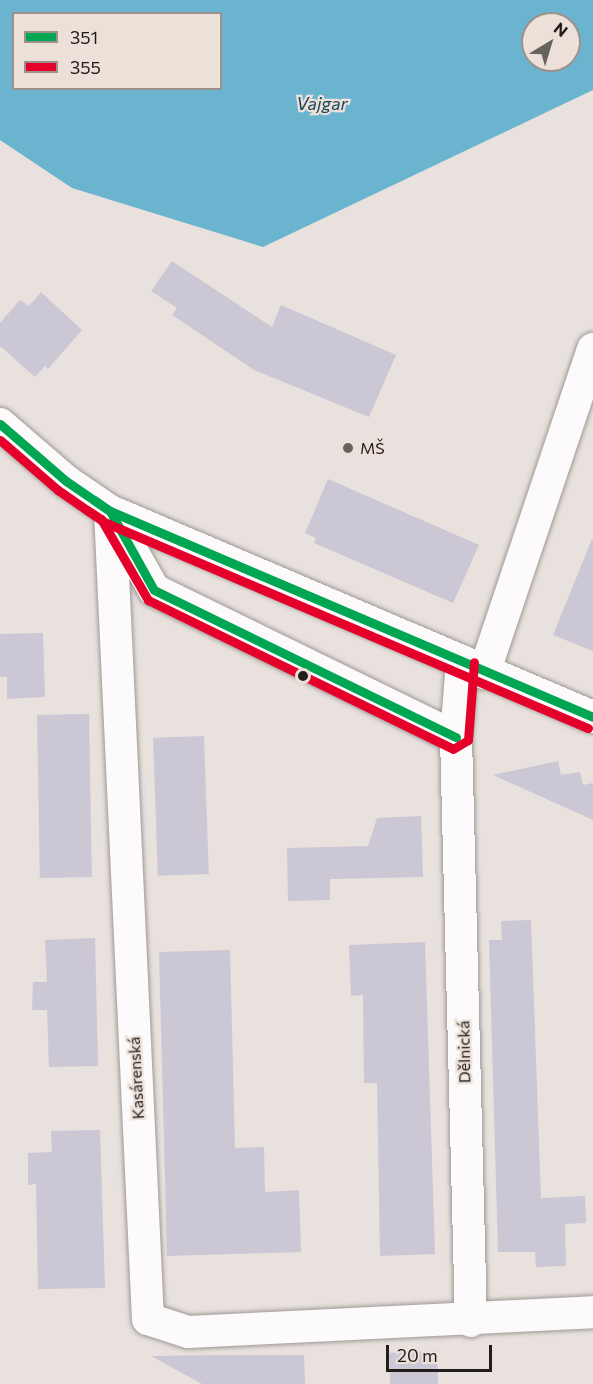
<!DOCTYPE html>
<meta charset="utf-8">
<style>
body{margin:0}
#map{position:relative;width:593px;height:1384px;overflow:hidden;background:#e8e1dd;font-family:Commissioner,sans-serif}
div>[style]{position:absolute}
.water>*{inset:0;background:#6bb4d0}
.building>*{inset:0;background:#cbc7d4;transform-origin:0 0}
.roads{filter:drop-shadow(0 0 2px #9e9996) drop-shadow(0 0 2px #9e9996)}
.street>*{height:32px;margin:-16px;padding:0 16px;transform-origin:16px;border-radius:16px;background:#fcfafa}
.bus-1>*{height:9px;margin:-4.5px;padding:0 4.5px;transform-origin:4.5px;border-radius:4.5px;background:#00a651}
.bus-2>*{height:9px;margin:-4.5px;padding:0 4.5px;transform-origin:4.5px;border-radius:4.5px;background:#e4002b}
.dots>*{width:16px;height:16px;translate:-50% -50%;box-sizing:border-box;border:3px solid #ece0d9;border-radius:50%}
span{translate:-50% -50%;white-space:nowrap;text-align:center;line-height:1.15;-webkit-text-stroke:4.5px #ece0d9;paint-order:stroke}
.poi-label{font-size:16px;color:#211d1a}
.left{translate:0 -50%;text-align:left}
.street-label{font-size:16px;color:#211d1a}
.water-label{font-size:18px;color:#1c495a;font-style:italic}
.legend{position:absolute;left:12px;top:12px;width:210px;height:78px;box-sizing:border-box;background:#ece0d9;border:2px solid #9b928d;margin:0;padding:8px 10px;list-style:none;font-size:18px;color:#211d1a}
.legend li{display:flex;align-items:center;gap:12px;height:30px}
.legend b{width:30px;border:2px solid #9b928d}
.north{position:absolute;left:521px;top:12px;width:60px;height:60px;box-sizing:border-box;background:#ece0d9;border:2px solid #9b928d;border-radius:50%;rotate:38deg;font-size:16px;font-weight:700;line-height:24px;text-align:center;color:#211d1a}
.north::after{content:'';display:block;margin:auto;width:21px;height:27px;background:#67625e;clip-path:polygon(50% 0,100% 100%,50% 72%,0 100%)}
.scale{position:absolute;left:386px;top:1345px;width:106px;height:27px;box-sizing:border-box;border:3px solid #211d1a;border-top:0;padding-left:8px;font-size:18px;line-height:21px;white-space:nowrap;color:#211d1a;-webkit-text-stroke:4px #ece0d9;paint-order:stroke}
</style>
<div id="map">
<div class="water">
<div style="clip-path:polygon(evenodd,0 0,593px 0,593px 90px,263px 247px,72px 188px,0 140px,0 0,14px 14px,220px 14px,220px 88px,14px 88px,14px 14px,0 0,533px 24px,569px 24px,569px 60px,533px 60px,533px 24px)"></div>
</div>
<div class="building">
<div style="clip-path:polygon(172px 261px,272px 327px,281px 305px,396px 355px,369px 417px,254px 370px,172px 315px,177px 308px,151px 291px)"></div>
<div style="clip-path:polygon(41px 292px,82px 330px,48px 369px,45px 366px,35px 377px,0 346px,0 323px,20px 300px,29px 306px)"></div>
<div style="clip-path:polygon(328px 479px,479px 545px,453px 603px,314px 543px,316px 538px,305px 533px)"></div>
<div style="clip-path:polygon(592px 539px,593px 540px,593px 651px,553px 635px)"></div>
<div style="clip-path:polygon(43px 633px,45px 697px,7px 699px,7px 677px,0 677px,0 634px)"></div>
<div style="left:89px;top:714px;width:163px;height:52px;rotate:89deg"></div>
<div style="left:204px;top:736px;width:138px;height:51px;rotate:88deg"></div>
<div style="clip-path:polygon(558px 761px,561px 775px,580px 772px,583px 785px,593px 783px,593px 820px,493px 775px)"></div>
<div style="clip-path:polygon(421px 816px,423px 877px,330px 879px,330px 900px,288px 901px,287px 848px,368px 846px,377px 818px)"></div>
<div style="clip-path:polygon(531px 920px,541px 1198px,585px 1196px,586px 1223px,565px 1224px,566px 1266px,536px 1267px,535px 1252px,498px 1252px,489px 940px,502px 940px,501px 921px)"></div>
<div style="clip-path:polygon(95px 938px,98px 1066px,49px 1067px,47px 1010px,32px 1010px,33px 982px,47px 982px,45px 940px)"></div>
<div style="clip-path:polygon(425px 942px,435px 1254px,380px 1256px,377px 1083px,364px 1083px,363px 995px,351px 996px,349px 945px)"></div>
<div style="clip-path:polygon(230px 950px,235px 1148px,264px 1147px,265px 1192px,299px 1190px,301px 1252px,167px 1256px,159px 952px)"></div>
<div style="clip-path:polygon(100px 1130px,105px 1288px,38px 1289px,36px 1184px,28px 1185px,28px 1153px,52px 1152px,51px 1131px)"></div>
<div style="left:437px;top:1351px;width:33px;height:48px;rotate:88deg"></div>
<div style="clip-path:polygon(219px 1355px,304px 1355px,305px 1384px,202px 1384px,151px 1356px)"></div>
</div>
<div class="roads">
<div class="street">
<div style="left:0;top:424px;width:87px;rotate:40.8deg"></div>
<div style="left:66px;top:481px;width:53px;rotate:34.3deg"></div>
<div style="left:110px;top:511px;width:525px;rotate:23.1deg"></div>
<div style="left:110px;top:511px;width:809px;rotate:87.31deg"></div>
<div style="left:148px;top:1319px;width:42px;rotate:18deg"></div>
<div style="left:188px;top:1332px;width:405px;rotate:-2.8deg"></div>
<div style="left:116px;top:523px;width:77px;rotate:60.4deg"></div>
<div style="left:154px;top:590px;width:336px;rotate:26deg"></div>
<div style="left:462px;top:661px;width:76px;rotate:94.5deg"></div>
<div style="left:456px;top:737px;width:584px;rotate:88.53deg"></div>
<div style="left:484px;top:673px;width:342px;rotate:-71.4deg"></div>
</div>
</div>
<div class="bus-1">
<div style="left:0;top:424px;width:87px;rotate:40.8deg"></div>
<div style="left:66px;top:481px;width:53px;rotate:34.3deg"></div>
<div style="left:110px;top:511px;width:525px;rotate:23.1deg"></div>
<div style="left:94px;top:500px;width:19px;rotate:35deg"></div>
<div style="left:110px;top:511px;width:90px;rotate:60.9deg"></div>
<div style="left:154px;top:590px;width:336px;rotate:26deg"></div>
</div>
<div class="bus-2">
<div style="left:0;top:440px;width:77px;rotate:40.8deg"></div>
<div style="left:58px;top:490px;width:56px;rotate:34.8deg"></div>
<div style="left:104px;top:522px;width:526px;rotate:23.06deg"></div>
<div style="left:87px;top:510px;width:17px;rotate:33deg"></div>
<div style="left:101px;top:519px;width:94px;rotate:59.9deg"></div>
<div style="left:148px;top:600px;width:339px;rotate:26deg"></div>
<div style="left:453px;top:749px;width:17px;rotate:-31deg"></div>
<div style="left:468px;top:740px;width:78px;rotate:-85.6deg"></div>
</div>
<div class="dots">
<div style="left:348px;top:448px;background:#67625e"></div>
<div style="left:303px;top:676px;background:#211d1a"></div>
</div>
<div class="poi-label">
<span class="left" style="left:360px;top:448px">MŠ</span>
</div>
<div class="street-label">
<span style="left:464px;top:1052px;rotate:-91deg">Dělnická</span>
<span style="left:136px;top:1078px;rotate:-93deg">Kasárenská</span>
</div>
<div class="water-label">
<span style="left:322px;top:103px">Vajgar</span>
</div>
<ul class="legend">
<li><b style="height:8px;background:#00a651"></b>351</li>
<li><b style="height:8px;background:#e4002b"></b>355</li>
</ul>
<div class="north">N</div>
<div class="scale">20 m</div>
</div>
